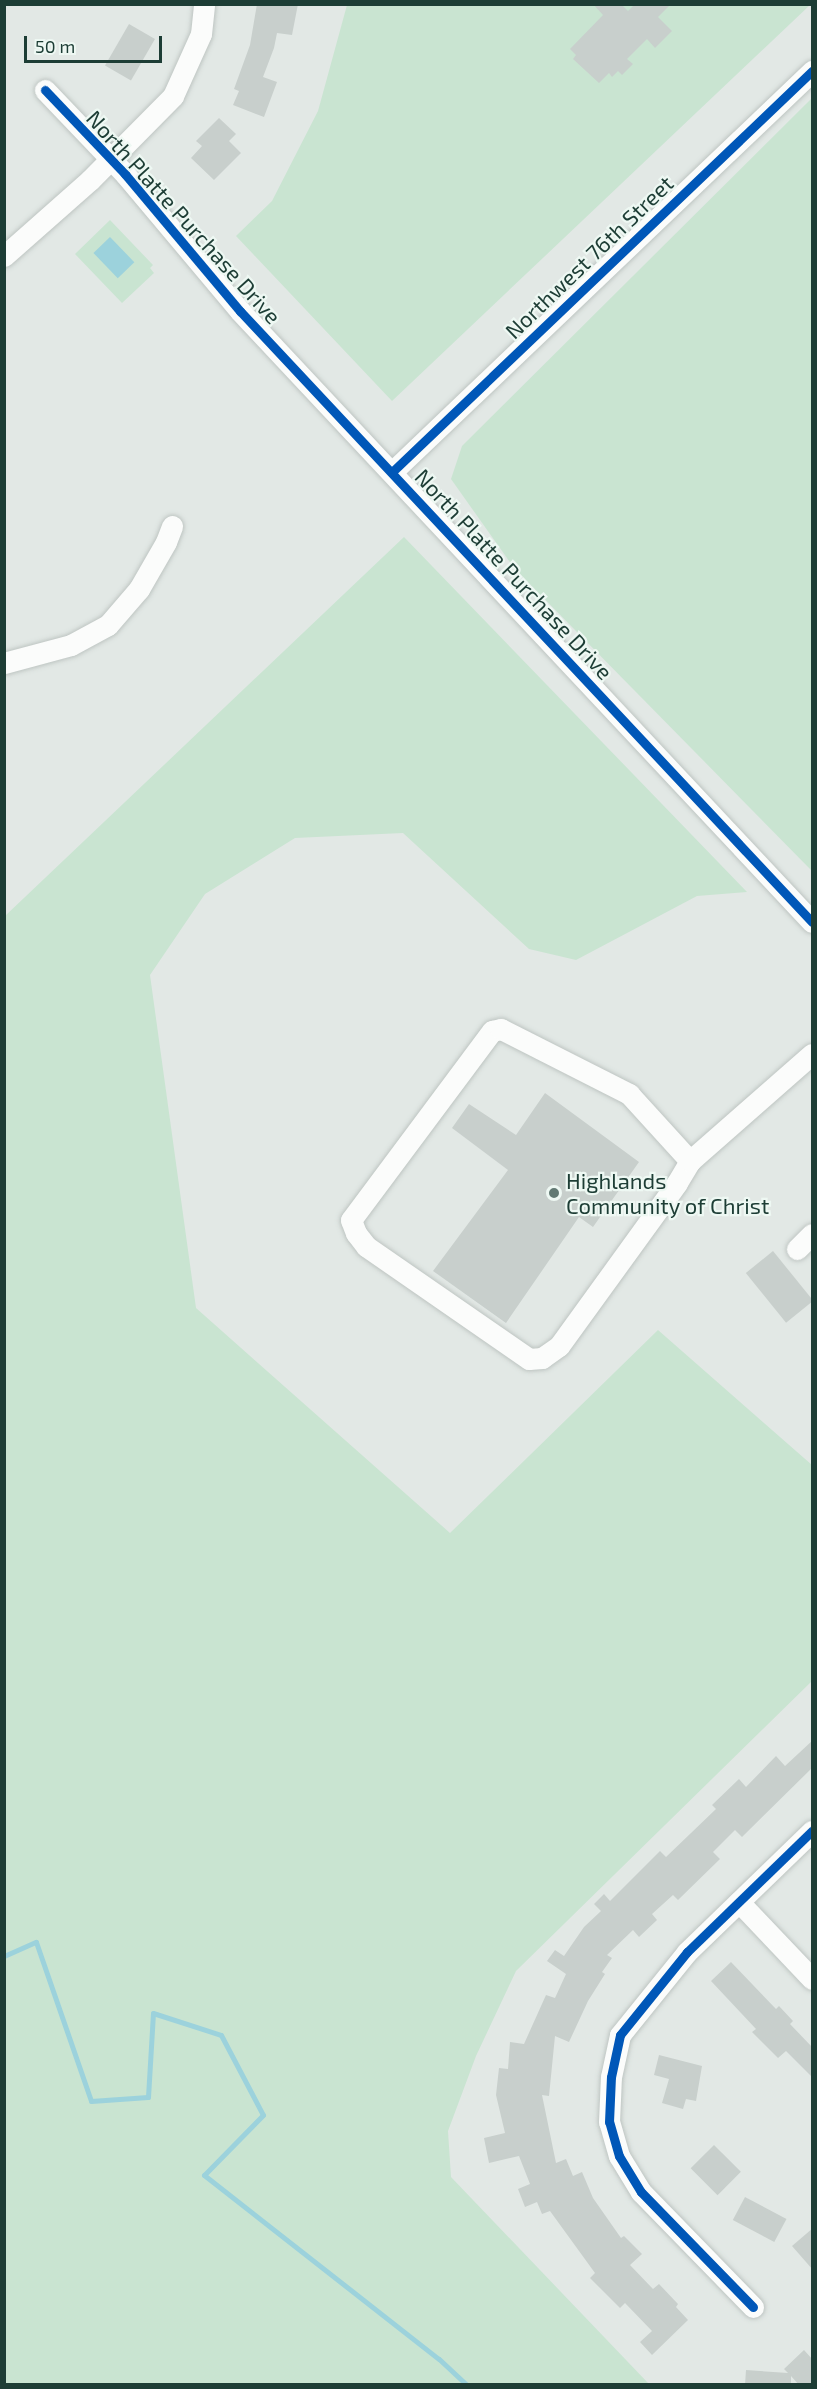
<!DOCTYPE html>
<style>
body{margin:0}
#map{position:relative;width:817px;height:2389px;overflow:hidden;background:#e2e8e5;font-family:"Exo 2",sans-serif}
div>[style]{position:absolute}
.green>*{inset:0;background:#c9e4d1}
.water>*{inset:0;background:#9cd2dc;transform-origin:0 0}
.stream>*{height:5px;margin:-2.5px;padding:0 2.5px;transform-origin:2.5px;border-radius:2.5px;background:#9cd2dc}
.building>*{inset:0;background:#c8cfcc;transform-origin:0 0}
.roads{filter:drop-shadow(0 0 2px #bec5c2) drop-shadow(0 0 2px #bec5c2)}
.minor>*{height:21px;margin:-10.5px;padding:0 10.5px;transform-origin:10.5px;border-radius:10.5px;background:#fbfcfb}
.cycleway>*{height:9px;margin:-4.5px;padding:0 4.5px;transform-origin:4.5px;border-radius:4.5px;background:#0057b8}
.dots>*{width:16px;height:16px;translate:-50% -50%;box-sizing:border-box;border:3px solid #eef8f3;border-radius:50%}
span{translate:-50% -50%;white-space:nowrap;text-align:center;line-height:1.15;-webkit-text-stroke:4.5px #eef8f3;paint-order:stroke}
.street-label{font-size:22px;color:#1d3d35}
.poi-label{font-size:22px;color:#1d3d35}
.left{translate:0 -50%;text-align:left}
.frame{position:absolute;inset:0;border:6px solid #1d3d35;pointer-events:none}
.scale{position:absolute;left:24px;top:36px;width:138px;height:27px;box-sizing:border-box;border:3px solid #1d3d35;border-top:0;padding-left:8px;font-size:18px;line-height:21px;white-space:nowrap;color:#1d3d35;-webkit-text-stroke:4px #eef8f3;paint-order:stroke}
</style>
<div id="map">
<div class="green">
<div style="clip-path:polygon(347px 5px,810px 5px,392px 401px,236px 236px,272px 201px,318px 111px)"></div>
<div style="clip-path:polygon(812px 98px,812px 871px,514px 568px,451px 479px,462px 446px)"></div>
<div style="clip-path:polygon(110px 220px,153px 265px,150px 268px,154px 273px,122px 303px,75px 254px)"></div>
<div style="clip-path:polygon(404px 537px,747px 892px,697px 896px,576px 960px,529px 949px,403px 833px,295px 838px,205px 894px,150px 975px,196px 1308px,450px 1533px,658px 1330px,812px 1465px,812px 1681px,516px 1971px,476px 2056px,448px 2131px,451px 2177px,649px 2384px,5px 2384px,5px 916px)"></div>
</div>
<div class="water">
<div style="left:110px;top:237px;width:35px;height:23px;rotate:46deg"></div>
</div>
<div class="stream">
<div style="left:4px;top:1956px;width:35px;rotate:-24deg"></div>
<div style="left:36px;top:1942px;width:168px;rotate:70.9deg"></div>
<div style="left:91px;top:2101px;width:57px;rotate:-4deg"></div>
<div style="left:148px;top:2097px;width:84px;rotate:-86.6deg"></div>
<div style="left:153px;top:2013px;width:71px;rotate:17.9deg"></div>
<div style="left:221px;top:2035px;width:90px;rotate:62.3deg"></div>
<div style="left:263px;top:2115px;width:84px;rotate:134.5deg"></div>
<div style="left:204px;top:2175px;width:298px;rotate:38.1deg"></div>
<div style="left:439px;top:2359px;width:37px;rotate:43deg"></div>
</div>
<div class="building">
<div style="clip-path:polygon(257px 4px,298px 4px,292px 35px,277px 33px,274px 48px,263px 77px,277px 82px,264px 117px,233px 105px,239px 91px,234px 89px,250px 45px)"></div>
<div style="clip-path:polygon(593px 4px,621px 4px,628px 11px,635px 4px,671px 4px,658px 17px,672px 31px,655px 48px,647px 39px,627px 59px,633px 64px,622px 75px,618px 71px,612px 77px,609px 73px,599px 83px,573px 59px,576px 55px,570px 49px,603px 15px)"></div>
<div style="left:129px;top:24px;width:30px;height:48px;rotate:30deg"></div>
<div style="clip-path:polygon(219px 118px,236px 134px,229px 141px,241px 153px,214px 180px,191px 158px,202px 146px,196px 141px)"></div>
<div style="clip-path:polygon(545px 1093px,639px 1162px,593px 1227px,579px 1217px,506px 1323px,433px 1271px,508px 1170px,452px 1128px,469px 1104px,516px 1135px)"></div>
<div style="left:773px;top:1251px;width:64px;height:35px;rotate:51deg"></div>
<div style="clip-path:polygon(813px 1740px,813px 1767px,742px 1837px,735px 1830px,713px 1852px,720px 1859px,678px 1900px,673px 1895px,652px 1914px,657px 1920px,639px 1937px,633px 1930px,607px 1955px,612px 1958px,602px 1972px,605px 1974px,588px 2001px,569px 2042px,555px 2036px,549px 2096px,542px 2095px,556px 2163px,566px 2159px,573px 2176px,582px 2172px,593px 2198px,621px 2238px,624px 2236px,642px 2254px,630px 2265px,653px 2289px,659px 2284px,678px 2304px,676px 2307px,688px 2320px,652px 2355px,640px 2342px,652px 2331px,625px 2303px,620px 2308px,590px 2278px,595px 2273px,550px 2211px,542px 2214px,537px 2202px,525px 2207px,518px 2189px,530px 2184px,519px 2156px,489px 2163px,484px 2138px,505px 2133px,496px 2095px,499px 2068px,508px 2069px,510px 2042px,524px 2044px,546px 1995px,555px 1998px,566px 1974px,547px 1961px,555px 1950px,564px 1956px,584px 1927px,601px 1911px,594px 1904px,604px 1894px,610px 1901px,660px 1851px,666px 1857px,716px 1809px,712px 1805px,739px 1779px,746px 1787px,776px 1756px,785px 1766px)"></div>
<div style="clip-path:polygon(731px 1962px,776px 2009px,779px 2006px,793px 2021px,790px 2024px,813px 2048px,813px 2078px,786px 2051px,778px 2058px,752px 2032px,756px 2029px,711px 1981px)"></div>
<div style="clip-path:polygon(659px 2055px,702px 2066px,696px 2101px,686px 2099px,683px 2109px,662px 2103px,669px 2079px,654px 2075px)"></div>
<div style="left:714px;top:2145px;width:38px;height:33px;rotate:45deg"></div>
<div style="left:745px;top:2197px;width:47px;height:26px;rotate:28deg"></div>
<div style="clip-path:polygon(813px 2228px,813px 2270px,792px 2246px)"></div>
<div style="clip-path:polygon(804px 2350px,813px 2360px,813px 2385px,799px 2385px,791px 2376px,791px 2385px,745px 2385px,746px 2370px,788px 2373px,784px 2369px)"></div>
</div>
<div class="roads">
<div class="minor">
<div style="left:45px;top:90px;width:116px;rotate:46.4deg"></div>
<div style="left:125px;top:174px;width:179px;rotate:50deg"></div>
<div style="left:240px;top:311px;width:837px;rotate:46.89deg"></div>
<div style="left:4px;top:256px;width:115px;rotate:-41.5deg"></div>
<div style="left:90px;top:180px;width:118px;rotate:-45.3deg"></div>
<div style="left:173px;top:96px;width:68px;rotate:-65.7deg"></div>
<div style="left:201px;top:34px;width:30px;rotate:-84deg"></div>
<div style="left:392px;top:472px;width:581px;rotate:-43.67deg"></div>
<div style="left:4px;top:663px;width:69px;rotate:-15deg"></div>
<div style="left:71px;top:645px;width:42px;rotate:-28.4deg"></div>
<div style="left:108px;top:625px;width:48px;rotate:-49.3deg"></div>
<div style="left:139px;top:589px;width:54px;rotate:-60.1deg"></div>
<div style="left:166px;top:542px;width:17px;rotate:-69deg"></div>
<div style="left:690px;top:1161px;width:26px;rotate:121deg"></div>
<div style="left:677px;top:1183px;width:201px;rotate:125.9deg"></div>
<div style="left:559px;top:1346px;width:21px;rotate:145deg"></div>
<div style="left:542px;top:1358px;width:13px;rotate:176deg"></div>
<div style="left:529px;top:1359px;width:198px;rotate:-145.3deg"></div>
<div style="left:366px;top:1246px;width:16px;rotate:-128deg"></div>
<div style="left:356px;top:1233px;width:14px;rotate:-111deg"></div>
<div style="left:351px;top:1220px;width:236px;rotate:-53.3deg"></div>
<div style="left:492px;top:1031px;width:9px;rotate:-13deg"></div>
<div style="left:501px;top:1029px;width:144px;rotate:26.9deg"></div>
<div style="left:629px;top:1094px;width:91px;rotate:47.7deg"></div>
<div style="left:690px;top:1161px;width:162px;rotate:-41.3deg"></div>
<div style="left:797px;top:1249px;width:21px;rotate:-45deg"></div>
<div style="left:739px;top:1902px;width:106px;rotate:46.5deg"></div>
<div style="left:753px;top:2307px;width:161px;rotate:-134.2deg"></div>
<div style="left:641px;top:2192px;width:42px;rotate:-121.4deg"></div>
<div style="left:619px;top:2156px;width:35px;rotate:-106deg"></div>
<div style="left:609px;top:2122px;width:45px;rotate:-87.5deg"></div>
<div style="left:611px;top:2077px;width:43px;rotate:-77.9deg"></div>
<div style="left:620px;top:2035px;width:107px;rotate:-51.1deg"></div>
<div style="left:687px;top:1952px;width:174px;rotate:-44.1deg"></div>
</div>
</div>
<div class="cycleway">
<div style="left:45px;top:90px;width:116px;rotate:46.4deg"></div>
<div style="left:125px;top:174px;width:179px;rotate:50deg"></div>
<div style="left:240px;top:311px;width:837px;rotate:46.89deg"></div>
<div style="left:392px;top:472px;width:581px;rotate:-43.67deg"></div>
<div style="left:753px;top:2307px;width:161px;rotate:-134.2deg"></div>
<div style="left:641px;top:2192px;width:42px;rotate:-121.4deg"></div>
<div style="left:619px;top:2156px;width:35px;rotate:-106deg"></div>
<div style="left:609px;top:2122px;width:45px;rotate:-87.5deg"></div>
<div style="left:611px;top:2077px;width:43px;rotate:-77.9deg"></div>
<div style="left:620px;top:2035px;width:107px;rotate:-51.1deg"></div>
<div style="left:687px;top:1952px;width:174px;rotate:-44.1deg"></div>
</div>
<div class="dots">
<div style="left:554px;top:1193px;background:#627973"></div>
</div>
<div class="street-label">
<span style="left:184px;top:217px;rotate:48deg">North Platte Purchase Drive</span>
<span style="left:589px;top:257px;rotate:-44deg">Northwest 76th Street</span>
<span style="left:514px;top:574px;rotate:47deg">North Platte Purchase Drive</span>
</div>
<div class="poi-label">
<span class="left" style="left:566px;top:1193px">Highlands<br>Community of Christ</span>
</div>
<div class="frame"></div>
<div class="scale">50 m</div>
</div>
